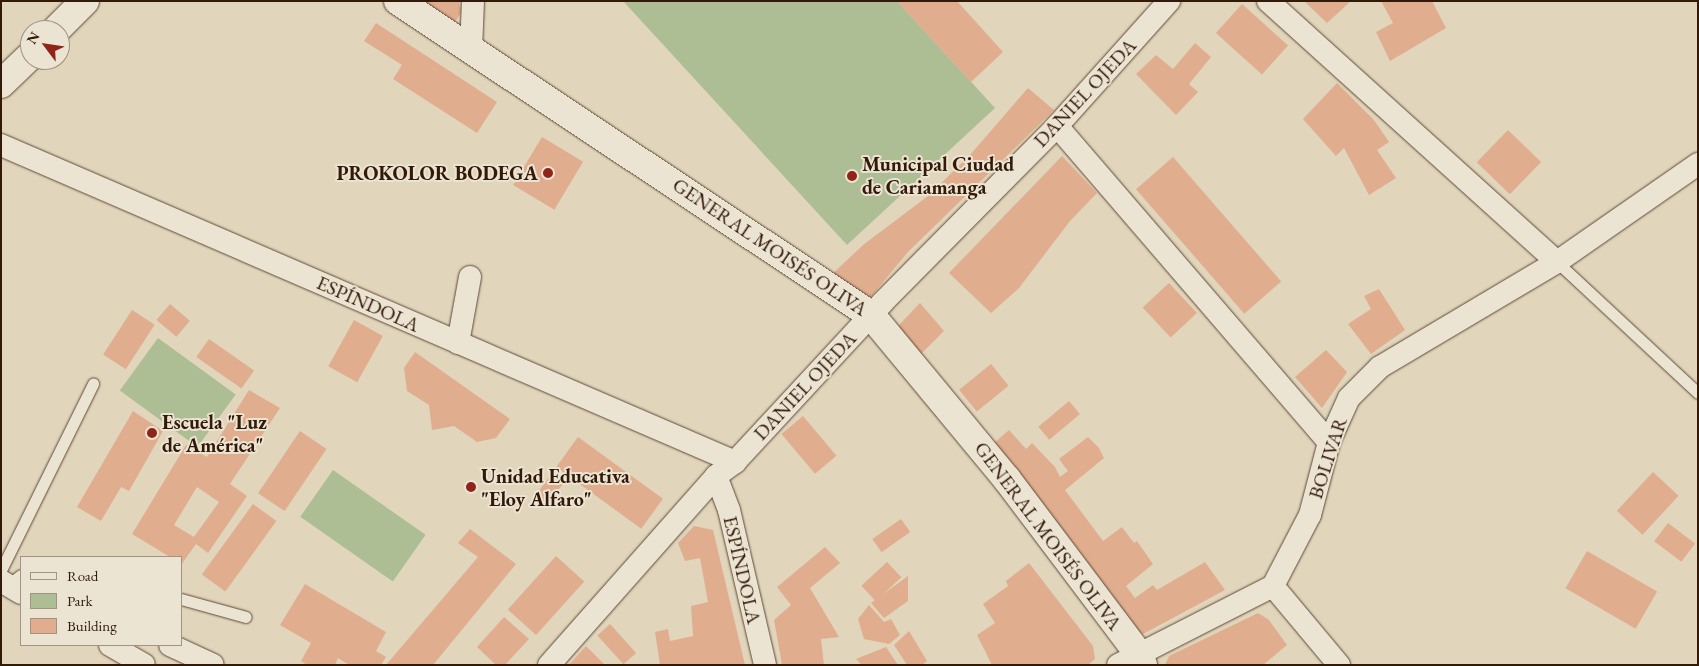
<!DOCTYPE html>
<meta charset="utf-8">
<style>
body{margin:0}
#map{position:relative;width:1699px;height:666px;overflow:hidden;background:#e1d5bb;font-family:"EB Garamond",serif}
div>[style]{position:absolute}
.green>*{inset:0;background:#adbe94;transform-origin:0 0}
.building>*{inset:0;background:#e0ae8e;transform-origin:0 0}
.roads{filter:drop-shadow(0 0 1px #5e4835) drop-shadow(0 0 1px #5e4835)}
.service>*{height:11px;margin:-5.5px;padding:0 5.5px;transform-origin:5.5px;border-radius:5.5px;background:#ece4d3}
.minor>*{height:22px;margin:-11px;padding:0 11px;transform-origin:11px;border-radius:11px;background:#ece4d3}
.secondary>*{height:28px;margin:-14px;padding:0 14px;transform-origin:14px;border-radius:14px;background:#ece4d3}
.dots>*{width:14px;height:14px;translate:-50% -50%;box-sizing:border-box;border:2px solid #ece4d3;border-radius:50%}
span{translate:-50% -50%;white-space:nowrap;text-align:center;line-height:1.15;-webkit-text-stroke:4px #ece4d3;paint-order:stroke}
.street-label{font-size:20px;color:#321908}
.poi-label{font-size:20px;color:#321908;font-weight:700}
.left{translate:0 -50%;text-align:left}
.right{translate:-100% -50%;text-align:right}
.frame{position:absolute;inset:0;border:2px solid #321908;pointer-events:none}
.legend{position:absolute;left:20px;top:556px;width:162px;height:90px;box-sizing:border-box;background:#ece4d3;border:1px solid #a29382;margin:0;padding:6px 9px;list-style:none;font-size:15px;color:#321908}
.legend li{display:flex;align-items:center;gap:10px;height:25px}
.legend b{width:25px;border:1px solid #a29382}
.north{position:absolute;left:20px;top:20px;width:50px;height:50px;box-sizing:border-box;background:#ece4d3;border:1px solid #a29382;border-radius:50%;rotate:301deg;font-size:14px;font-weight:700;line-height:20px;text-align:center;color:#321908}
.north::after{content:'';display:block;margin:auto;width:18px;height:22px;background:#8f2418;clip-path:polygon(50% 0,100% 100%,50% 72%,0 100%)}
</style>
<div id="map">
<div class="green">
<div style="clip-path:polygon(623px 1px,897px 1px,995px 108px,847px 245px)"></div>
<div style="left:158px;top:338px;width:96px;height:65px;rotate:36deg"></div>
<div style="left:333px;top:470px;width:113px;height:57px;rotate:35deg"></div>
</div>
<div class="building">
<div style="clip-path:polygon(417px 1px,459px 1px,461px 13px,452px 26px)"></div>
<div style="clip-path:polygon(897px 1px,957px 1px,1003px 52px,971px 82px)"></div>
<div style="clip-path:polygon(1304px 1px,1351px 1px,1327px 23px)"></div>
<div style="clip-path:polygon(1381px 1px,1432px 1px,1446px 28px,1390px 61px,1376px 32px,1393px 23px)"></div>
<div style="left:1242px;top:4px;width:62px;height:39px;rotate:42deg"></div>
<div style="clip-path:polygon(376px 23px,497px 102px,477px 133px,393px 79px,402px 65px,364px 41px)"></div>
<div style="clip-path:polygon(1195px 43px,1211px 57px,1189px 84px,1198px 92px,1176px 115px,1136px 74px,1156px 55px,1173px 69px)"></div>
<div style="clip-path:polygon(1337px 83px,1374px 120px,1389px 142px,1377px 150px,1396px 178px,1369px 195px,1344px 148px,1336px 156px,1303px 119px)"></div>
<div style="clip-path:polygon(1028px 88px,1054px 110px,908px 252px,869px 299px,828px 278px,863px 245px,928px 196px,970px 155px)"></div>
<div style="left:1508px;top:130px;width:46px;height:45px;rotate:44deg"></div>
<div style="left:542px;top:137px;width:48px;height:56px;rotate:31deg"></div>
<div style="clip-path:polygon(1062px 156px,1097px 193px,1070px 221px,1019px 288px,991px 313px,949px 273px)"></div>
<div style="left:1173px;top:157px;width:165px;height:49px;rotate:49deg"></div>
<div style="left:1169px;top:283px;width:41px;height:36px;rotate:47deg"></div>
<div style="clip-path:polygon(1379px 289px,1405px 330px,1371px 354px,1348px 324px,1371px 309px,1364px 296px)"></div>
<div style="clip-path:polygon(920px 303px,944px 331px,916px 359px,896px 335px,900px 324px)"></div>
<div style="left:170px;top:304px;width:26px;height:21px;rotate:40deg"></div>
<div style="left:132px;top:310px;width:27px;height:53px;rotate:33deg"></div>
<div style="left:354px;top:320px;width:33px;height:53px;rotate:29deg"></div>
<div style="left:209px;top:339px;width:55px;height:22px;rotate:35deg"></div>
<div style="clip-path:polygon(1326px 350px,1347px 372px,1322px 408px,1295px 377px)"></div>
<div style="clip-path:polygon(415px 352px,510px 419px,496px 438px,477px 442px,454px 426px,432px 430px,429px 405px,407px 391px,404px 368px)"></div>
<div style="left:991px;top:364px;width:28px;height:41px;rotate:51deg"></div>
<div style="clip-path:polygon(evenodd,249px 390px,280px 408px,230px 484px,247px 496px,208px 553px,196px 544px,181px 565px,181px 557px,170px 557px,132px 534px,186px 445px,207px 457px,249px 390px,197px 487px,219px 502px,194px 537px,174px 525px,197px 487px)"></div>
<div style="left:1069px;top:401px;width:17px;height:40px;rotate:50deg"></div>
<div style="clip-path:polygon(133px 411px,163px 431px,129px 491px,121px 487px,101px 521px,77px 507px)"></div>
<div style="left:803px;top:416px;width:52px;height:28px;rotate:50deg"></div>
<div style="clip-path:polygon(1009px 430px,1026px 449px,1032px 443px,1055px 467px,1060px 477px,1068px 471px,1059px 459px,1088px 437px,1099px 448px,1104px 458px,1065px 490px,1103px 541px,1122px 527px,1134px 543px,1137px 541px,1153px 564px,1126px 586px,1135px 598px,1153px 585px,1157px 590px,1205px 562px,1225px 590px,1143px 634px,1130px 630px,993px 444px)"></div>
<div style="left:300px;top:431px;width:32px;height:75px;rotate:34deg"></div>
<div style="left:578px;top:437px;width:105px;height:37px;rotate:36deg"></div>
<div style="left:553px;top:472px;width:15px;height:33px;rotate:37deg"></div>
<div style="left:1653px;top:472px;width:35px;height:53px;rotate:43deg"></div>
<div style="left:253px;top:504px;width:29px;height:87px;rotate:36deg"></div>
<div style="left:901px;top:519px;width:16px;height:35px;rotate:55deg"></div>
<div style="left:1668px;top:523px;width:34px;height:23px;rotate:37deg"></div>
<div style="clip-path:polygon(694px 526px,713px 530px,745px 665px,660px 665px,655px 632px,668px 629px,670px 641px,693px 636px,691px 606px,708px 602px,700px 558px,685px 561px,678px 543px)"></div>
<div style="clip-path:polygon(470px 529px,516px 564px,433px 665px,386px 665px,478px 557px,458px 543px)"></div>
<div style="clip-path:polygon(825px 547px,840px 563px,810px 588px,839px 637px,821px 639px,824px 665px,782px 665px,774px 620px,791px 605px,777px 587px)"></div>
<div style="left:1587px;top:551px;width:81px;height:43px;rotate:30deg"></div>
<div style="left:556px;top:556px;width:38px;height:72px;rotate:42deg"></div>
<div style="left:887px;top:562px;width:21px;height:35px;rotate:47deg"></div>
<div style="clip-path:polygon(1029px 563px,1093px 646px,1095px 659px,1088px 665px,992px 665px,977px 635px,995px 623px,983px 604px,1008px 586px,1006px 581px)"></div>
<div style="clip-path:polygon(908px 576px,908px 601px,884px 618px,871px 603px)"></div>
<div style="clip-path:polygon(305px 584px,386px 632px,376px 651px,386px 657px,381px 665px,349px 665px,338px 658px,335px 665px,307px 665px,301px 661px,311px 643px,280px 625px)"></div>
<div style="clip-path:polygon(869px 605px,884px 622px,891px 619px,900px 635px,889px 644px,864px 639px,858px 619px)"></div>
<div style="clip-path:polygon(1258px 613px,1269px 620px,1287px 645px,1263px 665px,1165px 665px,1169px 656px)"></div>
<div style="clip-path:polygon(504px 617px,529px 639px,505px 665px,496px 665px,477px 647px)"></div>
<div style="left:610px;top:624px;width:39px;height:17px;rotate:48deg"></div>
<div style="clip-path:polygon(909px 631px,927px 661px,922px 665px,907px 665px,894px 645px)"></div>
<div style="clip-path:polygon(586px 646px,605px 665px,569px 665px)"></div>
<div style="clip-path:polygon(886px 647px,898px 665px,862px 665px,856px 659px)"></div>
</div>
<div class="roads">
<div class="service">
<div style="left:1557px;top:262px;width:192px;rotate:42.9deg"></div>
<div style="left:1px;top:570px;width:208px;rotate:-63.7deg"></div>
<div style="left:8px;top:585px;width:16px;rotate:-38deg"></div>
<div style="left:181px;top:599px;width:67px;rotate:15.5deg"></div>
</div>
<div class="minor">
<div style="left:1268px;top:1px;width:389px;rotate:42.1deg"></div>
<div style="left:471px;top:50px;width:49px;rotate:-87.7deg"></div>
<div style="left:1057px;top:126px;width:417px;rotate:49.3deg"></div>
<div style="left:1px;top:145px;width:800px;rotate:23.36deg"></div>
<div style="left:458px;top:343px;width:67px;rotate:-79.7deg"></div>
<div style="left:716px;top:476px;width:36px;rotate:69deg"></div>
<div style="left:729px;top:510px;width:159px;rotate:76.9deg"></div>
<div style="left:1px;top:581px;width:23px;rotate:31deg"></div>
<div style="left:1273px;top:586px;width:103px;rotate:50.1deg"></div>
<div style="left:110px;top:645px;width:39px;rotate:30deg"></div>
<div style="left:170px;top:645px;width:47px;rotate:24.9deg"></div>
<div style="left:549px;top:665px;width:252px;rotate:-48.5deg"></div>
<div style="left:716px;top:476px;width:24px;rotate:-36deg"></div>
<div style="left:735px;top:462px;width:217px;rotate:-47.2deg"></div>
<div style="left:882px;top:303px;width:249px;rotate:-45.3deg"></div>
<div style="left:1057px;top:126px;width:168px;rotate:-48.1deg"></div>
<div style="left:1118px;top:665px;width:174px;rotate:-27deg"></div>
<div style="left:1273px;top:586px;width:80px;rotate:-62.5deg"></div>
<div style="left:1310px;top:515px;width:75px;rotate:-75.4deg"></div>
<div style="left:1329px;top:442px;width:48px;rotate:-65.6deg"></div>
<div style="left:1349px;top:398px;width:44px;rotate:-45deg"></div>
<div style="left:1380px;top:367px;width:206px;rotate:-30.7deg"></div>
<div style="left:1557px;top:262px;width:172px;rotate:-34.8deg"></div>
</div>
<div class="secondary">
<div style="left:398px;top:1px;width:568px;rotate:33.58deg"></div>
<div style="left:871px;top:315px;width:212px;rotate:50.4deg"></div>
<div style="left:1006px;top:478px;width:219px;rotate:53deg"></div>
<div style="left:1138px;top:653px;width:13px;rotate:67deg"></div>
<div style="left:56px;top:30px;width:41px;rotate:-45deg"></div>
<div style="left:1px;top:84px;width:40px;rotate:-44deg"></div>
</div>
</div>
<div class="dots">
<div style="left:548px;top:173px;background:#8f2418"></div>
<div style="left:852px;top:176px;background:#8f2418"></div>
<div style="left:152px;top:433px;background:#8f2418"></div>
<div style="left:471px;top:487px;background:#8f2418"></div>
</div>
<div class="street-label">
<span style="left:1085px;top:93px;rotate:-47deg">DANIEL OJEDA</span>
<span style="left:770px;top:247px;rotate:34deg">GENERAL MOISÉS OLIVA</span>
<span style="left:368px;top:304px;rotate:24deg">ESPÍNDOLA</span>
<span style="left:805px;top:386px;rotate:-47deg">DANIEL OJEDA</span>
<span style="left:1328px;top:458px;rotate:-72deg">BOLIVAR</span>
<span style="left:1048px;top:536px;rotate:53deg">GENERAL MOISÉS OLIVA</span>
<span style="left:742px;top:570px;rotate:77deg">ESPÍNDOLA</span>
</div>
<div class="poi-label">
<span class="left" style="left:862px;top:176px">Municipal Ciudad<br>de Cariamanga</span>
<span class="right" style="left:538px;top:173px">PROKOLOR BODEGA</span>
<span class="left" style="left:162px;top:434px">Escuela "Luz<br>de América"</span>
<span class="left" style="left:481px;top:488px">Unidad Educativa<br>"Eloy Alfaro"</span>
</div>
<div class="frame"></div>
<ul class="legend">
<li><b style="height:6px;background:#ece4d3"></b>Road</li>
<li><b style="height:14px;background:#adbe94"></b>Park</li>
<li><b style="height:14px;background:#e0ae8e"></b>Building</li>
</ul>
<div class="north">N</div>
</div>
